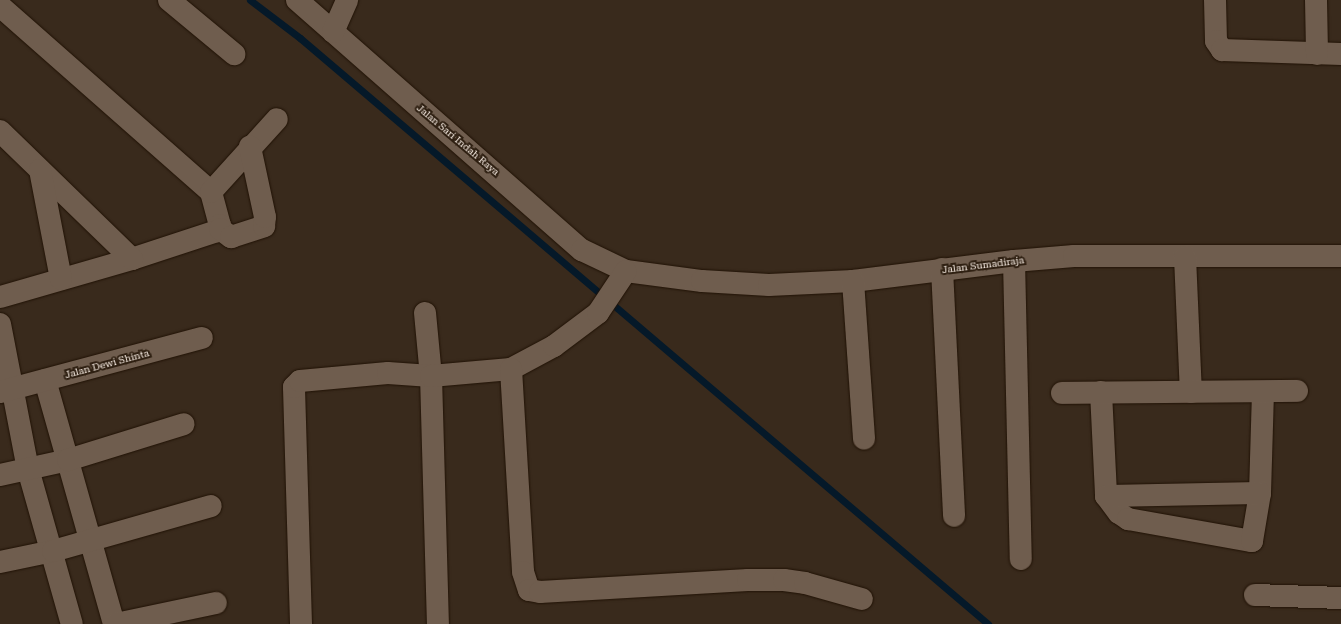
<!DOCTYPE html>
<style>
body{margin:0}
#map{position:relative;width:1341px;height:624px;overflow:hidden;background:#392a1c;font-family:"Roboto Serif",serif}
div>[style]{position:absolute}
.stream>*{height:7px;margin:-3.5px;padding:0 3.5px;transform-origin:3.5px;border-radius:3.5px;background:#051929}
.roads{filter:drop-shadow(0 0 1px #201205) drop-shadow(0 0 1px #201205)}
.minor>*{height:22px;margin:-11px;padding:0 11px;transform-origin:11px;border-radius:11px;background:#6f5d4e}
span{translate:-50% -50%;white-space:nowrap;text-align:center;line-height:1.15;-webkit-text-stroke:4px #2f2012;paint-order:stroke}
.street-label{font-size:10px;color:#fcf1e8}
</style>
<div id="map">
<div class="stream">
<div style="left:250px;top:0;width:63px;rotate:37.2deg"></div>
<div style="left:300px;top:38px;width:904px;rotate:40.42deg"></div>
</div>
<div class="roads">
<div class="minor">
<div style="left:169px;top:0;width:85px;rotate:39.7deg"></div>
<div style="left:297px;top:0;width:379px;rotate:41.3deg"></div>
<div style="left:582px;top:250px;width:49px;rotate:25.5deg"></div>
<div style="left:626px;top:271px;width:77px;rotate:7.5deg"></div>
<div style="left:702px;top:281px;width:67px;rotate:3.4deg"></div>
<div style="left:769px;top:285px;width:84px;rotate:-2.7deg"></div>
<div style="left:853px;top:281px;width:162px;rotate:-7.1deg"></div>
<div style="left:1014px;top:261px;width:60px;rotate:-4.8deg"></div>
<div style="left:1074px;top:256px;width:267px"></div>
<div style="left:1215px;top:0;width:41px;rotate:88.6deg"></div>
<div style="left:1216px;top:41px;width:11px;rotate:56deg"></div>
<div style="left:1222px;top:50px;width:119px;rotate:1.9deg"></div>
<div style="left:1316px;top:0;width:54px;rotate:88.9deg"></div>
<div style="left:0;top:6px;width:281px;rotate:41.4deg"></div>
<div style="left:211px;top:192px;width:34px;rotate:75deg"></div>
<div style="left:220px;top:225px;width:7px;rotate:117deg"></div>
<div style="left:217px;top:231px;width:89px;rotate:161.8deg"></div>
<div style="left:132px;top:259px;width:137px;rotate:163.9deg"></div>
<div style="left:333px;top:32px;width:35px;rotate:-66deg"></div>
<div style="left:0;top:131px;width:184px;rotate:44.1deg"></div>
<div style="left:40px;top:170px;width:111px;rotate:79.1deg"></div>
<div style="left:211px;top:192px;width:98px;rotate:-47.9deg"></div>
<div style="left:220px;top:229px;width:14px;rotate:36deg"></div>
<div style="left:231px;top:237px;width:35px;rotate:-18deg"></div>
<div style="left:264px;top:226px;width:9px;rotate:-84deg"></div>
<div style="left:265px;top:217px;width:72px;rotate:-102.1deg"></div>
<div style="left:1185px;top:257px;width:135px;rotate:87.5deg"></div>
<div style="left:1014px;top:261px;width:298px;rotate:88.7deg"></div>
<div style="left:942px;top:269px;width:247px;rotate:87.2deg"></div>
<div style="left:853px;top:281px;width:158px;rotate:86deg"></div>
<div style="left:425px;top:313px;width:63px;rotate:84.6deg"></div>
<div style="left:431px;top:376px;width:248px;rotate:88.4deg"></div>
<div style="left:0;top:324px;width:148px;rotate:79.1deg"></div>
<div style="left:28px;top:469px;width:161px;rotate:74.2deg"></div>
<div style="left:511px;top:369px;width:49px;rotate:-28.1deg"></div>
<div style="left:554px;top:346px;width:55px;rotate:-36.9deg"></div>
<div style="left:598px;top:313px;width:50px;rotate:-56.3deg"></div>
<div style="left:45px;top:380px;width:254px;rotate:74.2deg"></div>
<div style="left:0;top:392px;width:209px;rotate:-15deg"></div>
<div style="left:1101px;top:392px;width:104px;rotate:87.2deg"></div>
<div style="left:1106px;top:496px;width:21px;rotate:53deg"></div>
<div style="left:1119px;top:513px;width:11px;rotate:34deg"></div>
<div style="left:1128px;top:519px;width:126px;rotate:10.1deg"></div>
<div style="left:1252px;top:541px;width:49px;rotate:-80.5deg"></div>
<div style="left:1260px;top:493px;width:101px;rotate:-88.3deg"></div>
<div style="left:1062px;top:393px;width:235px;rotate:-0.5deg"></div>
<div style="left:0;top:475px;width:70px;rotate:-12.4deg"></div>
<div style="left:68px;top:460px;width:121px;rotate:-17.2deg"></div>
<div style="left:1106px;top:496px;width:154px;rotate:-1.1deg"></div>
<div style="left:0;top:562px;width:54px;rotate:-11.7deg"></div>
<div style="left:53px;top:551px;width:164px;rotate:-15.9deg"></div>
<div style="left:1255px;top:595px;width:86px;rotate:2deg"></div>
<div style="left:116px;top:624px;width:102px;rotate:-11.9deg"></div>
<div style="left:301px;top:624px;width:237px;rotate:-91.7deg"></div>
<div style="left:294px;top:387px;width:8px;rotate:-45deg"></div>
<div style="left:300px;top:381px;width:88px;rotate:-5.2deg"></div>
<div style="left:388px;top:373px;width:43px;rotate:4deg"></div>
<div style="left:431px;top:376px;width:80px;rotate:-5deg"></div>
<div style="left:511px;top:369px;width:203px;rotate:86.6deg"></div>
<div style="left:523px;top:572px;width:19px;rotate:72deg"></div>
<div style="left:529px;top:590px;width:11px;rotate:10deg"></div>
<div style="left:540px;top:592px;width:208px;rotate:-3.3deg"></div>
<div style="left:748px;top:580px;width:36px"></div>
<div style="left:784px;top:580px;width:21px;rotate:8deg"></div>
<div style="left:805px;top:583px;width:59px;rotate:15.7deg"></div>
</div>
</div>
<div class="street-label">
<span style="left:458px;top:140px;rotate:40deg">Jalan Sari Indah Raya</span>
<span style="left:983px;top:265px;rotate:-7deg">Jalan Sumadiraja</span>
<span style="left:107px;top:364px;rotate:-15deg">Jalan Dewi Shinta</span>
</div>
</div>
